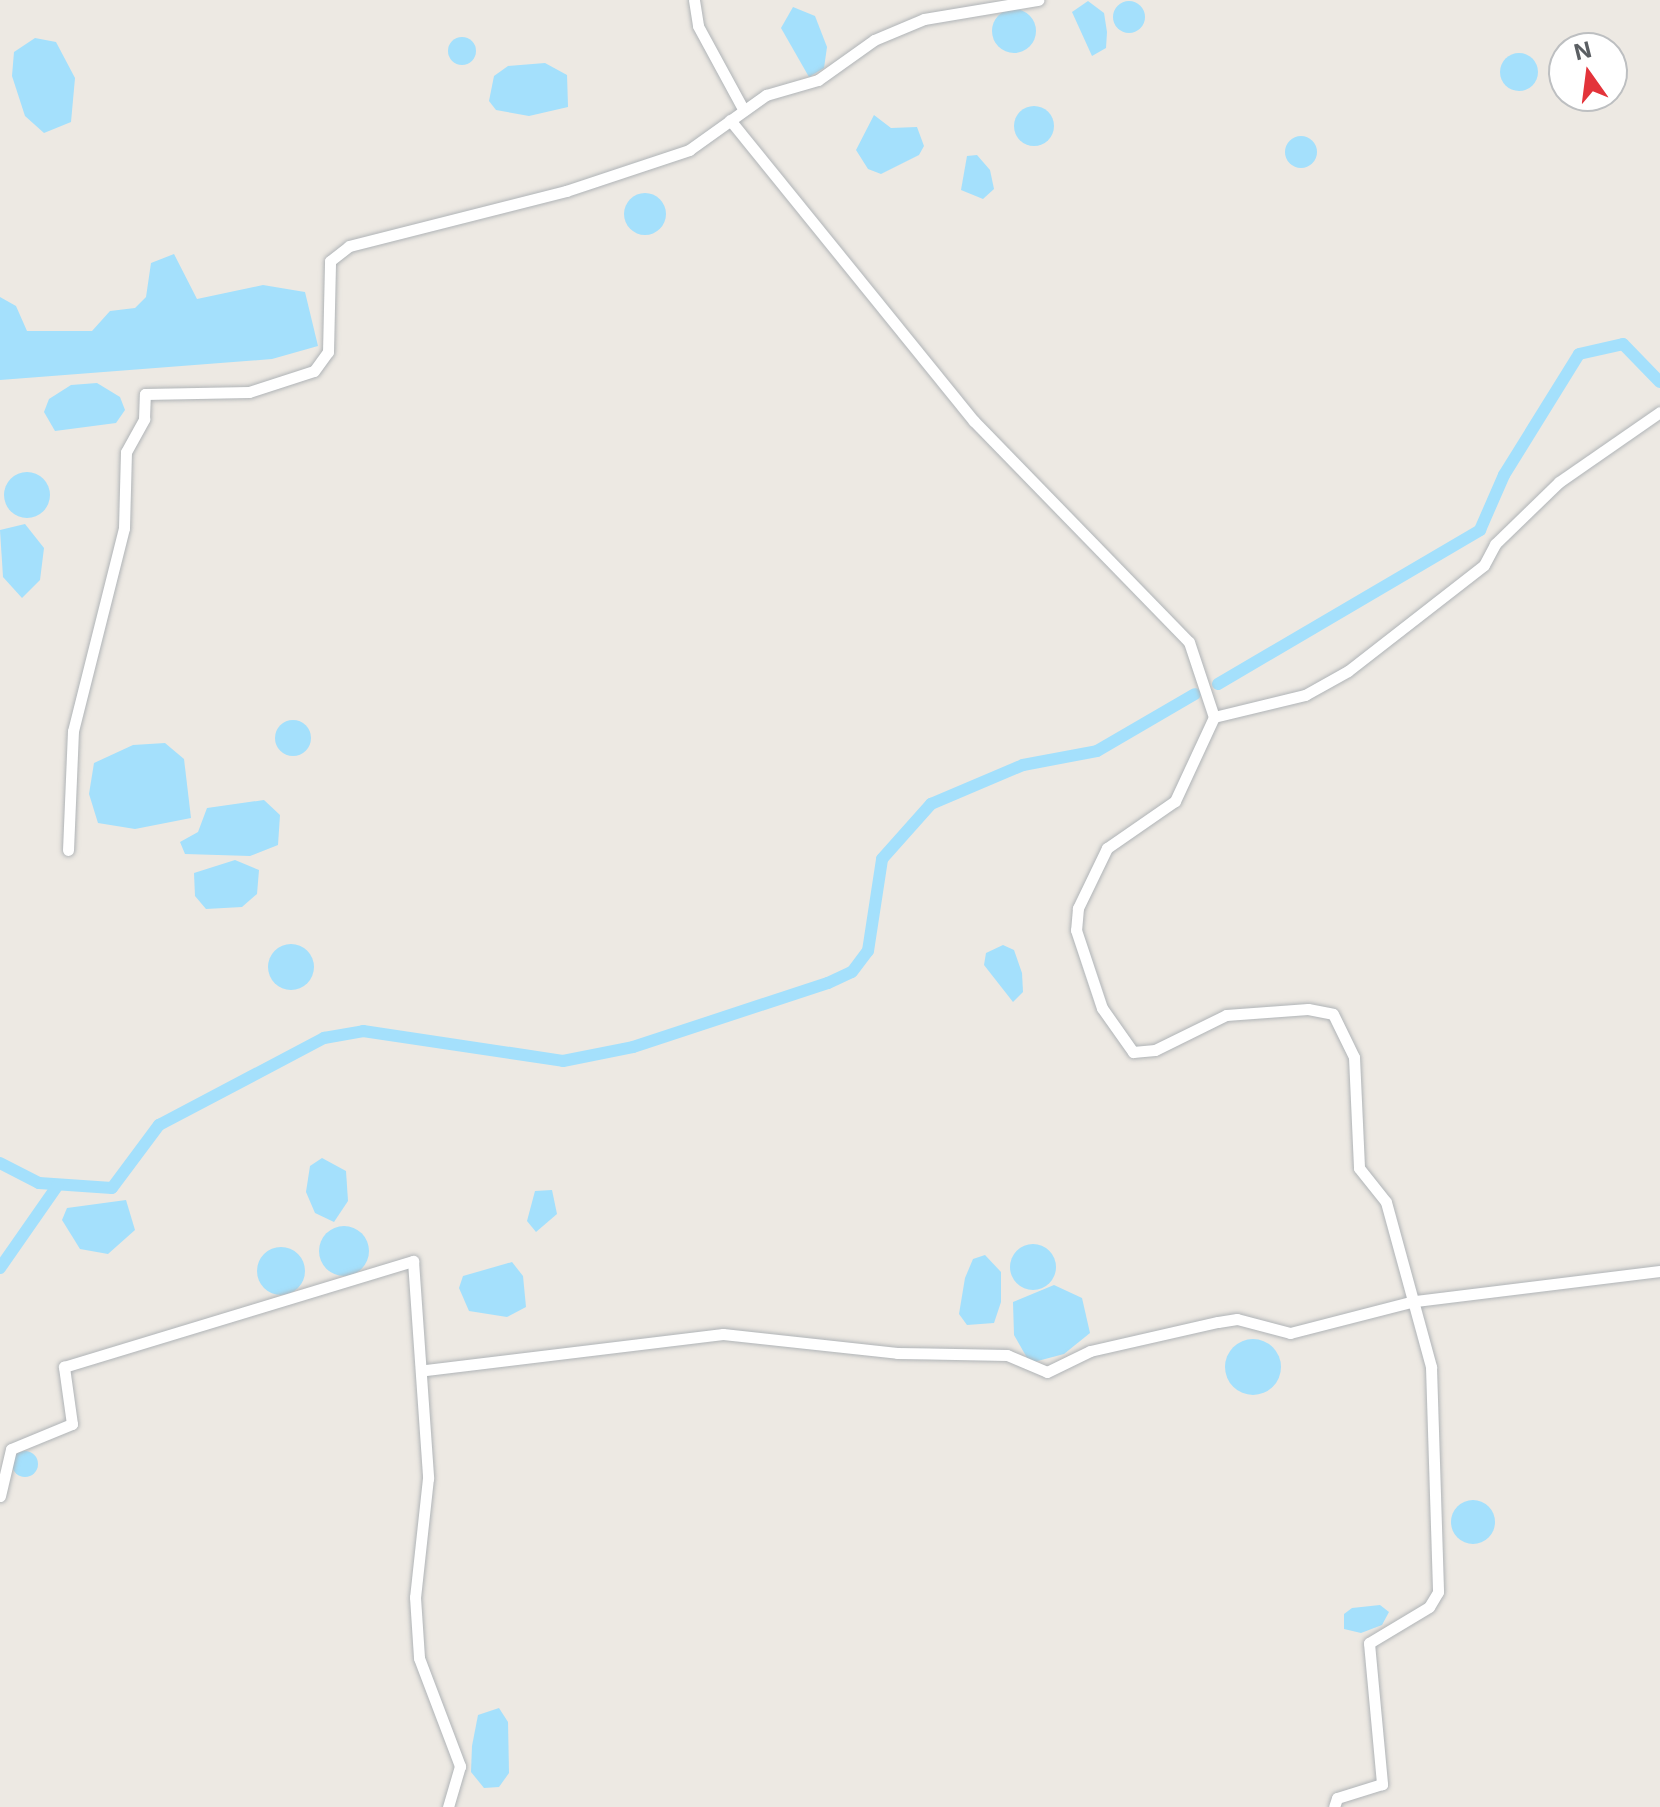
<!DOCTYPE html>
<style>
body{margin:0}
#map{position:relative;width:1660px;height:1807px;overflow:hidden;background:#ede9e3;font-family:Inter,sans-serif}
div>[style]{position:absolute}
.water>*{inset:0;background:#a4e0fc}
.round{border-radius:50%}
.canal>*{height:12px;margin:-6px;padding:0 6px;transform-origin:6px;border-radius:6px;background:#a4e0fc}
.roads{filter:drop-shadow(0 0 2px #b0b4b7) drop-shadow(0 0 2px #b0b4b7)}
.minor>*{height:11px;margin:-5.5px;padding:0 5.5px;transform-origin:5.5px;border-radius:5.5px;background:#fff}
span{translate:-50% -50%;white-space:nowrap;text-align:center;line-height:1.15;-webkit-text-stroke:7px #fff;paint-order:stroke}
.north{position:absolute;left:1548px;top:32px;width:80px;height:80px;box-sizing:border-box;background:#fff;border:2px solid #bdbfc1;border-radius:50%;rotate:346deg;font-size:22px;font-weight:700;line-height:32px;text-align:center;color:#5b5f63}
.north::after{content:'';display:block;margin:auto;width:28px;height:36px;background:#e3333a;clip-path:polygon(50% 0,100% 100%,50% 72%,0 100%)}
</style>
<div id="map">
<div class="water">
<div style="clip-path:polygon(1088px 1px,1104px 13px,1107px 32px,1106px 48px,1092px 56px,1072px 12px)"></div>
<div class="round" style="left:1113px;top:1px;width:32px;height:32px"></div>
<div style="clip-path:polygon(793px 7px,815px 16px,827px 47px,824px 68px,809px 77px,781px 28px)"></div>
<div class="round" style="left:992px;top:9px;width:44px;height:44px"></div>
<div class="round" style="left:448px;top:37px;width:28px;height:28px"></div>
<div style="clip-path:polygon(35px 38px,56px 42px,75px 78px,71px 122px,44px 133px,25px 116px,12px 76px,14px 52px)"></div>
<div class="round" style="left:1500px;top:53px;width:38px;height:38px"></div>
<div style="clip-path:polygon(545px 63px,567px 75px,568px 107px,529px 116px,496px 110px,489px 101px,494px 76px,508px 66px)"></div>
<div class="round" style="left:1014px;top:106px;width:40px;height:40px"></div>
<div style="clip-path:polygon(874px 115px,891px 128px,917px 127px,924px 146px,919px 155px,881px 174px,868px 169px,856px 150px)"></div>
<div class="round" style="left:1285px;top:136px;width:32px;height:32px"></div>
<div style="clip-path:polygon(967px 156px,977px 155px,990px 170px,994px 189px,983px 199px,961px 190px)"></div>
<div class="round" style="left:624px;top:193px;width:42px;height:42px"></div>
<div style="clip-path:polygon(174px 254px,197px 299px,263px 285px,305px 292px,318px 346px,272px 359px,0 380px,0 297px,16px 306px,27px 331px,92px 331px,110px 311px,135px 308px,146px 297px,151px 263px)"></div>
<div style="clip-path:polygon(97px 383px,120px 397px,125px 410px,116px 423px,55px 431px,44px 412px,49px 399px,71px 385px)"></div>
<div class="round" style="left:4px;top:472px;width:46px;height:46px"></div>
<div style="clip-path:polygon(25px 524px,44px 548px,40px 580px,22px 598px,3px 577px,0 530px)"></div>
<div class="round" style="left:275px;top:720px;width:36px;height:36px"></div>
<div style="clip-path:polygon(165px 743px,184px 759px,191px 818px,135px 829px,98px 823px,89px 794px,94px 763px,133px 745px)"></div>
<div style="clip-path:polygon(264px 800px,280px 815px,278px 845px,250px 856px,185px 854px,180px 842px,198px 832px,207px 808px)"></div>
<div style="clip-path:polygon(235px 860px,259px 870px,257px 894px,242px 907px,206px 909px,195px 896px,194px 873px)"></div>
<div class="round" style="left:268px;top:944px;width:46px;height:46px"></div>
<div style="clip-path:polygon(1003px 945px,1014px 950px,1022px 973px,1023px 992px,1013px 1002px,984px 965px,986px 953px)"></div>
<div style="clip-path:polygon(322px 1158px,346px 1171px,348px 1201px,334px 1222px,315px 1213px,306px 1192px,310px 1166px)"></div>
<div style="clip-path:polygon(552px 1190px,557px 1214px,536px 1232px,527px 1221px,535px 1191px)"></div>
<div style="clip-path:polygon(126px 1200px,135px 1230px,108px 1254px,80px 1249px,62px 1220px,67px 1208px)"></div>
<div class="round" style="left:319px;top:1226px;width:50px;height:50px"></div>
<div class="round" style="left:1010px;top:1244px;width:46px;height:46px"></div>
<div class="round" style="left:257px;top:1247px;width:48px;height:48px"></div>
<div style="clip-path:polygon(985px 1255px,1001px 1272px,1001px 1302px,994px 1323px,967px 1325px,959px 1314px,965px 1278px,973px 1259px)"></div>
<div style="clip-path:polygon(512px 1262px,523px 1276px,526px 1307px,507px 1317px,469px 1311px,459px 1288px,463px 1276px)"></div>
<div style="clip-path:polygon(1054px 1285px,1082px 1298px,1090px 1333px,1064px 1354px,1030px 1363px,1014px 1335px,1013px 1302px)"></div>
<div class="round" style="left:1225px;top:1339px;width:56px;height:56px"></div>
<div class="round" style="left:12px;top:1451px;width:26px;height:26px"></div>
<div class="round" style="left:1451px;top:1500px;width:44px;height:44px"></div>
<div style="clip-path:polygon(1380px 1605px,1389px 1612px,1382px 1625px,1361px 1633px,1344px 1629px,1344px 1614px,1352px 1608px)"></div>
<div style="clip-path:polygon(499px 1708px,508px 1722px,509px 1773px,499px 1787px,484px 1788px,471px 1772px,472px 1746px,478px 1715px)"></div>
</div>
<div class="canal">
<div style="left:1218px;top:684px;width:304px;rotate:-30.4deg"></div>
<div style="left:1480px;top:530px;width:60px;rotate:-66.4deg"></div>
<div style="left:1504px;top:475px;width:142px;rotate:-58.2deg"></div>
<div style="left:1579px;top:354px;width:45px;rotate:-12.8deg"></div>
<div style="left:1623px;top:344px;width:53px;rotate:45.8deg"></div>
<div style="left:0;top:1163px;width:44px;rotate:27.1deg"></div>
<div style="left:39px;top:1183px;width:73px;rotate:3.9deg"></div>
<div style="left:112px;top:1188px;width:79px;rotate:-53.3deg"></div>
<div style="left:159px;top:1125px;width:187px;rotate:-27.8deg"></div>
<div style="left:324px;top:1038px;width:40px;rotate:-10deg"></div>
<div style="left:363px;top:1031px;width:202px;rotate:8.5deg"></div>
<div style="left:563px;top:1061px;width:71px;rotate:-11.3deg"></div>
<div style="left:633px;top:1047px;width:205px;rotate:-18.2deg"></div>
<div style="left:828px;top:983px;width:26px;rotate:-25deg"></div>
<div style="left:852px;top:972px;width:26px;rotate:-53deg"></div>
<div style="left:868px;top:951px;width:93px;rotate:-81.3deg"></div>
<div style="left:882px;top:859px;width:74px;rotate:-48.3deg"></div>
<div style="left:931px;top:804px;width:100px;rotate:-23deg"></div>
<div style="left:1023px;top:765px;width:75px;rotate:-10.7deg"></div>
<div style="left:1097px;top:751px;width:113px;rotate:-30.2deg"></div>
<div style="left:0;top:1268px;width:101px;rotate:-55.1deg"></div>
</div>
<div class="roads">
<div class="minor">
<div style="left:694px;top:0;width:26px;rotate:81deg"></div>
<div style="left:698px;top:26px;width:94px;rotate:61.5deg"></div>
<div style="left:730px;top:120px;width:387px;rotate:51deg"></div>
<div style="left:974px;top:421px;width:308px;rotate:45.8deg"></div>
<div style="left:1189px;top:642px;width:79px;rotate:71.6deg"></div>
<div style="left:1214px;top:717px;width:93px;rotate:114.9deg"></div>
<div style="left:1175px;top:801px;width:83px;rotate:145.3deg"></div>
<div style="left:1107px;top:848px;width:67px;rotate:115.8deg"></div>
<div style="left:1078px;top:908px;width:22px;rotate:95deg"></div>
<div style="left:1076px;top:930px;width:82px;rotate:71.6deg"></div>
<div style="left:1102px;top:1008px;width:54px;rotate:54.8deg"></div>
<div style="left:1133px;top:1052px;width:22px;rotate:-5deg"></div>
<div style="left:1155px;top:1050px;width:79px;rotate:-26.2deg"></div>
<div style="left:1226px;top:1015px;width:82px;rotate:-4.2deg"></div>
<div style="left:1308px;top:1009px;width:25px;rotate:11deg"></div>
<div style="left:1333px;top:1014px;width:48px;rotate:64deg"></div>
<div style="left:1354px;top:1057px;width:111px;rotate:87.4deg"></div>
<div style="left:1359px;top:1168px;width:43px;rotate:51.5deg"></div>
<div style="left:1386px;top:1202px;width:171px;rotate:74.7deg"></div>
<div style="left:1431px;top:1367px;width:225px;rotate:88.2deg"></div>
<div style="left:1438px;top:1592px;width:17px;rotate:121deg"></div>
<div style="left:1429px;top:1607px;width:70px;rotate:149deg"></div>
<div style="left:1369px;top:1643px;width:142px;rotate:84.7deg"></div>
<div style="left:1382px;top:1784px;width:47px;rotate:162.7deg"></div>
<div style="left:1337px;top:1798px;width:9px;rotate:108deg"></div>
<div style="left:1214px;top:717px;width:94px;rotate:-13.6deg"></div>
<div style="left:1305px;top:695px;width:49px;rotate:-29.2deg"></div>
<div style="left:1348px;top:671px;width:172px;rotate:-37.9deg"></div>
<div style="left:1484px;top:565px;width:24px;rotate:-62deg"></div>
<div style="left:1495px;top:544px;width:89px;rotate:-44.1deg"></div>
<div style="left:1559px;top:482px;width:123px;rotate:-34.7deg"></div>
<div style="left:68px;top:850px;width:119px;rotate:-87.6deg"></div>
<div style="left:73px;top:731px;width:209px;rotate:-75.9deg"></div>
<div style="left:124px;top:528px;width:76px;rotate:-88.5deg"></div>
<div style="left:126px;top:452px;width:38px;rotate:-61deg"></div>
<div style="left:144px;top:419px;width:25px;rotate:-88deg"></div>
<div style="left:145px;top:394px;width:104px;rotate:-1.1deg"></div>
<div style="left:249px;top:392px;width:68px;rotate:-17.9deg"></div>
<div style="left:314px;top:371px;width:24px;rotate:-54deg"></div>
<div style="left:328px;top:352px;width:91px;rotate:-88.7deg"></div>
<div style="left:330px;top:261px;width:24px;rotate:-38deg"></div>
<div style="left:349px;top:246px;width:224px;rotate:-14.2deg"></div>
<div style="left:566px;top:191px;width:130px;rotate:-18.4deg"></div>
<div style="left:689px;top:150px;width:95px;rotate:-35.5deg"></div>
<div style="left:766px;top:95px;width:54px;rotate:-16.1deg"></div>
<div style="left:818px;top:80px;width:69px;rotate:-35.5deg"></div>
<div style="left:874px;top:40px;width:54px;rotate:-22.8deg"></div>
<div style="left:924px;top:19px;width:116px;rotate:-9.5deg"></div>
<div style="left:426px;top:1370px;width:299px;rotate:-6.9deg"></div>
<div style="left:723px;top:1334px;width:175px;rotate:6.2deg"></div>
<div style="left:897px;top:1353px;width:110px;rotate:1deg"></div>
<div style="left:1007px;top:1355px;width:43px;rotate:23deg"></div>
<div style="left:1047px;top:1372px;width:48px;rotate:-26deg"></div>
<div style="left:1090px;top:1351px;width:131px;rotate:-12.8deg"></div>
<div style="left:1218px;top:1322px;width:19px;rotate:-9deg"></div>
<div style="left:1237px;top:1319px;width:55px;rotate:14.8deg"></div>
<div style="left:1290px;top:1333px;width:129px;rotate:-14.4deg"></div>
<div style="left:1415px;top:1301px;width:247px;rotate:-7deg"></div>
<div style="left:0;top:1496px;width:48px;rotate:-76.8deg"></div>
<div style="left:11px;top:1449px;width:66px;rotate:-22.3deg"></div>
<div style="left:72px;top:1424px;width:58px;rotate:-98deg"></div>
<div style="left:64px;top:1367px;width:365px;rotate:-16.9deg"></div>
<div style="left:413px;top:1261px;width:218px;rotate:86deg"></div>
<div style="left:428px;top:1478px;width:120px;rotate:96.2deg"></div>
<div style="left:415px;top:1597px;width:61px;rotate:86.2deg"></div>
<div style="left:419px;top:1658px;width:116px;rotate:69.2deg"></div>
<div style="left:460px;top:1766px;width:43px;rotate:106.3deg"></div>
</div>
</div>
<div class="north">N</div>
</div>
